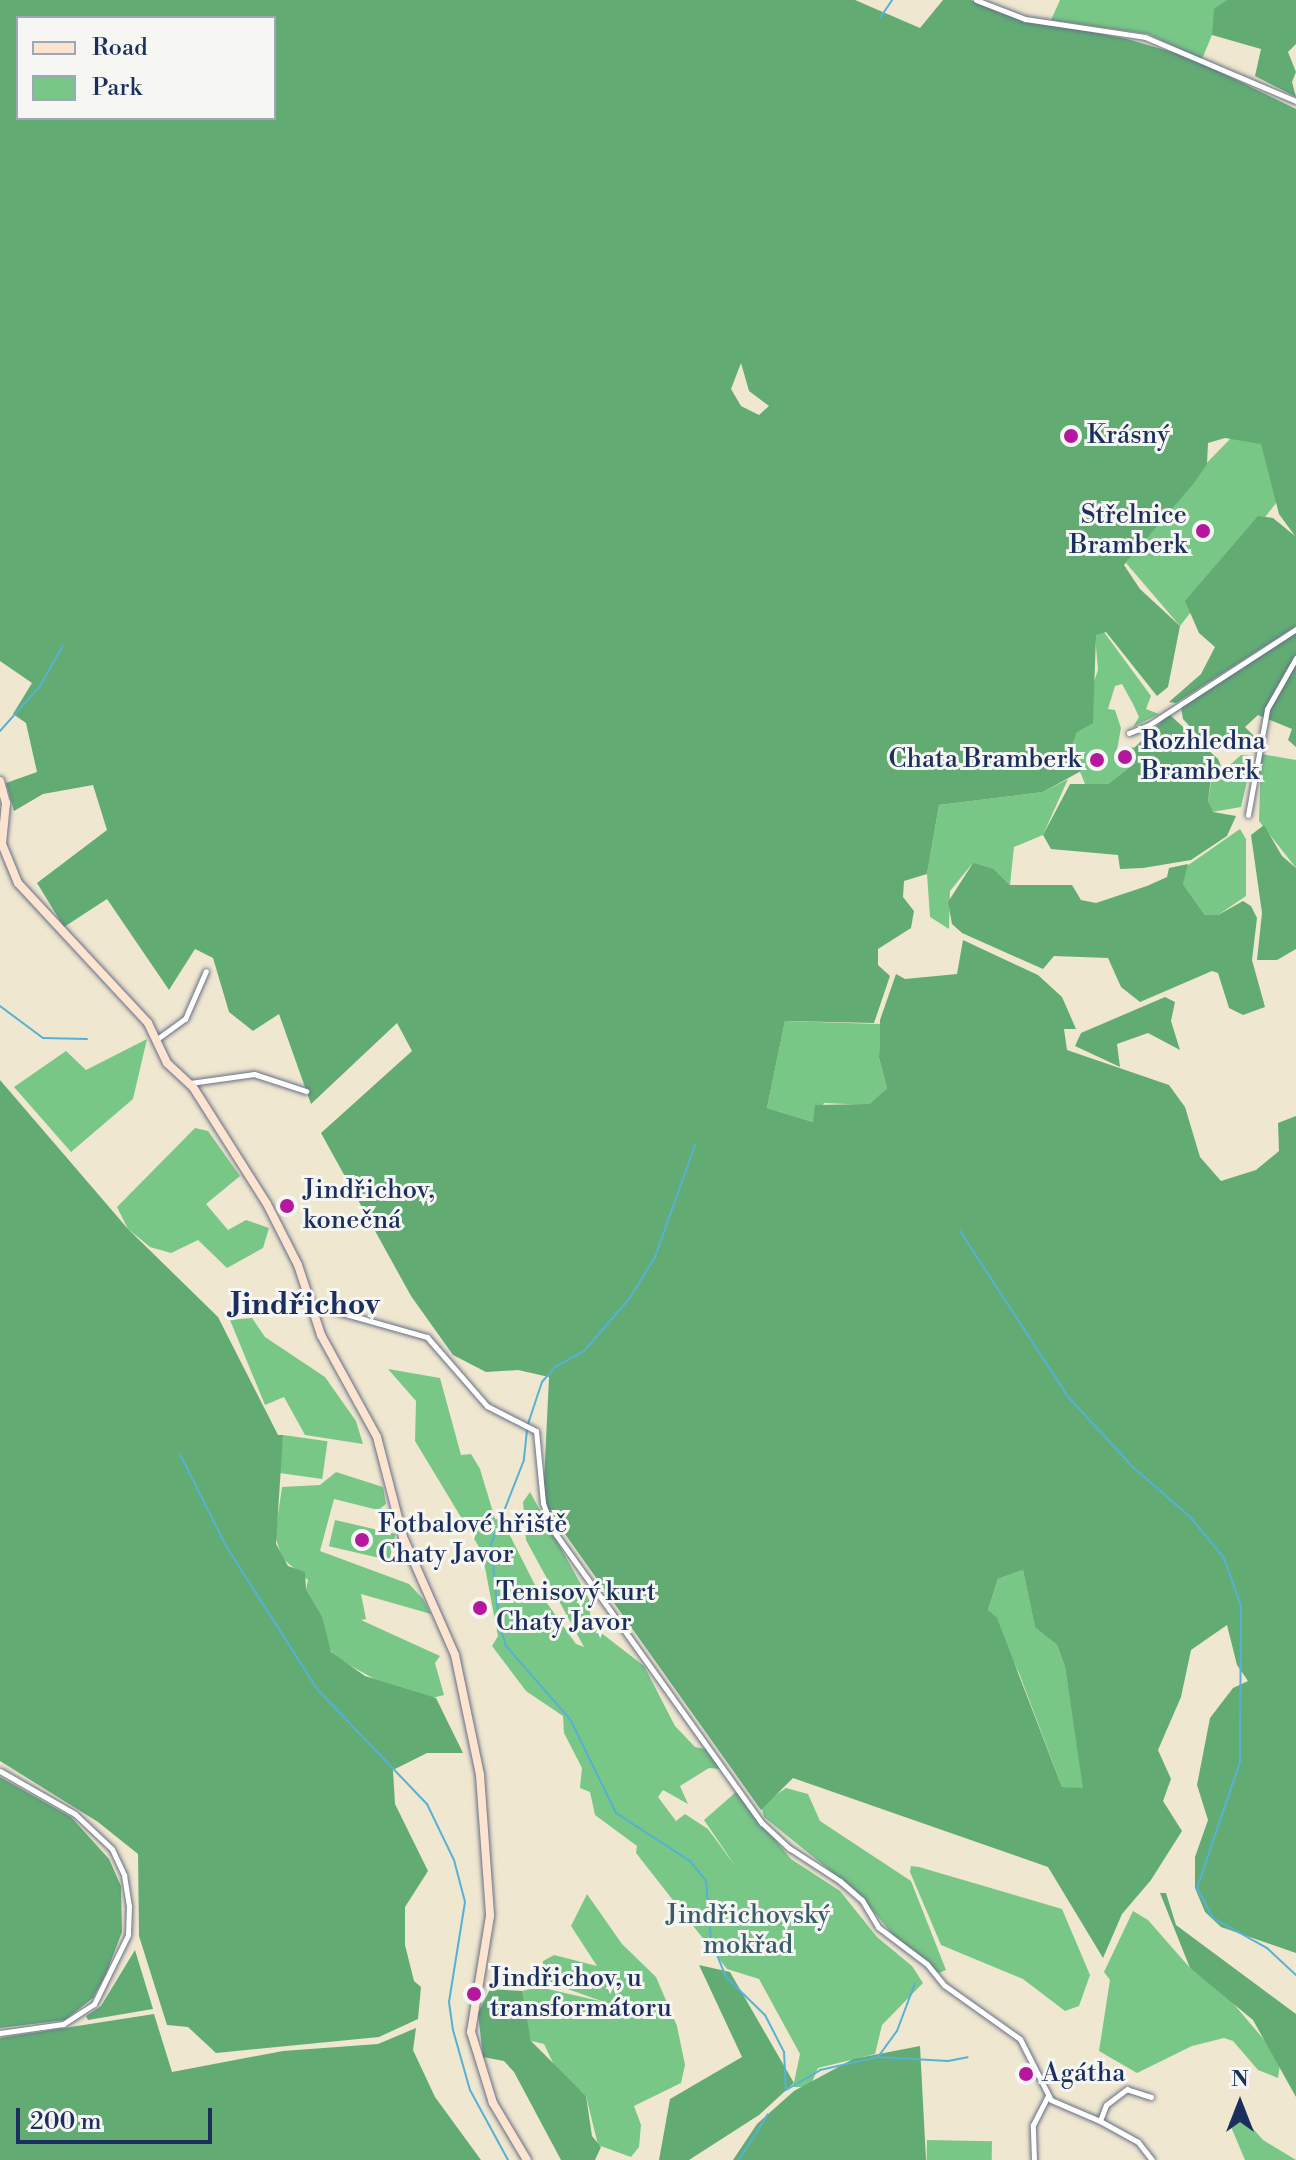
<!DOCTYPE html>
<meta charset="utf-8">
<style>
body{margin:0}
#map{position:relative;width:1296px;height:2160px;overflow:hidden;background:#f0e7d0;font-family:"Libre Bodoni",serif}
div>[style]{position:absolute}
.green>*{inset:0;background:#79c787;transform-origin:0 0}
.forest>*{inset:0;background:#62ac74}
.stream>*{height:2px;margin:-1px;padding:0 1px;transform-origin:1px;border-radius:1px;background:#56b1d4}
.roads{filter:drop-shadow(0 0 2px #666f86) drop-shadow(0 0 2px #666f86)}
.street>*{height:5px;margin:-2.5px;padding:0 2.5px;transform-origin:2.5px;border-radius:2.5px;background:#fff}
.secondary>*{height:8px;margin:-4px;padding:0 4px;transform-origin:4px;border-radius:4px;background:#fde4d0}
.dots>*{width:22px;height:22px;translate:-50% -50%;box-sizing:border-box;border:4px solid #f6f6f2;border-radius:50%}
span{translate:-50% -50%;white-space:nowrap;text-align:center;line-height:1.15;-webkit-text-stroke:6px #f6f6f2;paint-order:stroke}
.poi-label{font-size:26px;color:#1b2f5e}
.left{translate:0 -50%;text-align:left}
.right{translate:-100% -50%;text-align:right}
.park-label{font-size:26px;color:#375d6a}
.quarter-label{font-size:30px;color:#1b2f5e;font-weight:700}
.legend{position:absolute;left:16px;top:16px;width:260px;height:104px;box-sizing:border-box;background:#f6f6f2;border:2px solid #9ea6b7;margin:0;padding:10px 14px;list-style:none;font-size:24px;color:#1b2f5e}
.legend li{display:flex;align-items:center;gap:16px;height:40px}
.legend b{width:40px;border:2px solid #9ea6b7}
.north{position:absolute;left:1200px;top:2064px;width:80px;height:80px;-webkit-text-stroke:6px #f6f6f2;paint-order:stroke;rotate:0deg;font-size:22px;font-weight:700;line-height:32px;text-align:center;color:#1b2f5e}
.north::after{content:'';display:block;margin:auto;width:28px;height:36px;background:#1b2f5e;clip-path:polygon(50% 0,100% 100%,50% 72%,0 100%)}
.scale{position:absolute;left:16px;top:2108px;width:196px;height:36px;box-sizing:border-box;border:4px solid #1b2f5e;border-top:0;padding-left:10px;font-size:24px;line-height:28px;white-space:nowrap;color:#1b2f5e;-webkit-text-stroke:6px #f6f6f2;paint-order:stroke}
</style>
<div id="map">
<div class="green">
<div style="clip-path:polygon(1060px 0,1268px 0,1212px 35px,1202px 59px,1148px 34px,1051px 20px)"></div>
<div style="clip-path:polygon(1262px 430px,1280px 498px,1180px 626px,1126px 563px,1192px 478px,1233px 436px)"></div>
<div style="clip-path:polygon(1104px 632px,1151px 696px,1146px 709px,1159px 714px,1133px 727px,1139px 717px,1133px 704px,1122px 684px,1115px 686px,1108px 709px,1115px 710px,1121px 728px,1117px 750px,1134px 747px,1135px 763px,1108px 784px,1085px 784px,1071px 749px,1098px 670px,1095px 635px)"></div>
<div style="clip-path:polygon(1261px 754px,1296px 760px,1296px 868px,1259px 821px)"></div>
<div style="clip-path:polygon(1241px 755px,1253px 756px,1241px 807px,1212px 812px,1208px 801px,1211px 782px)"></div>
<div style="clip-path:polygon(1068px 779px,1043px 835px,1014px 847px,1010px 885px,994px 869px,972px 864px,950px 891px,949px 929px,930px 917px,927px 874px,939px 805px,1043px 792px)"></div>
<div style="clip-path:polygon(1240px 829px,1246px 839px,1246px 896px,1218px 915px,1205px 915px,1183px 884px,1184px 868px)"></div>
<div style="clip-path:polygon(785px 1021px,880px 1024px,879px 1058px,887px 1088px,870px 1105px,824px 1103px,813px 1122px,767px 1108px)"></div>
<div style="clip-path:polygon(147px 1039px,133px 1099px,71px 1152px,14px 1087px,66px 1051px,86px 1070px)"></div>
<div style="clip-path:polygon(195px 1128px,208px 1131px,240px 1176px,206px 1204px,228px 1230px,246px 1220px,269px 1228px,263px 1248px,227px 1268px,198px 1240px,171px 1253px,150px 1247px,128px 1229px,117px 1207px)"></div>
<div style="clip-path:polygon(252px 1318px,265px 1337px,325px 1377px,356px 1421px,363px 1444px,305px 1435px,284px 1397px,265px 1405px,230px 1320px)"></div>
<div style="clip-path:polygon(388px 1369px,440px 1378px,461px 1455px,471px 1454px,480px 1469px,495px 1519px,502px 1520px,537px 1589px,576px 1644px,584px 1647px,526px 1540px,523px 1502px,530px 1492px,589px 1599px,591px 1625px,644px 1666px,675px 1726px,695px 1747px,706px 1749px,720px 1769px,709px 1768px,680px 1786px,688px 1804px,663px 1790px,658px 1797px,676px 1821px,685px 1814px,708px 1829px,736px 1867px,704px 1820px,736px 1792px,791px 1859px,840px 1891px,877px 1937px,912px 1966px,923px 1983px,882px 2025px,875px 2054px,818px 2068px,810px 2087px,793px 2087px,800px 2054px,759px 1979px,727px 1969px,636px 1853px,637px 1846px,595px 1815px,590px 1792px,580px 1788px,582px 1768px,564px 1733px,563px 1716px,526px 1691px,492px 1646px,498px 1636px,482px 1552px,415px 1441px,416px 1401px)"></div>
<div style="left:283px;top:1435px;width:45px;height:38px;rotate:8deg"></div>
<div style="clip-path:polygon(336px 1472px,383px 1487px,386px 1504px,378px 1510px,334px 1499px,320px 1551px,409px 1584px,423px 1599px,431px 1614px,361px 1594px,366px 1619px,361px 1620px,440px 1656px,435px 1663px,444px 1695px,428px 1699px,385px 1685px,335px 1657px,326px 1643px,322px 1616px,306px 1589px,308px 1580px,282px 1558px,275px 1536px,282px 1487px,320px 1485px)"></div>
<div style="left:335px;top:1520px;width:62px;height:27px;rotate:13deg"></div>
<div style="clip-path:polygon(1023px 1570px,1035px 1626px,1057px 1645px,1065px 1667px,1084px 1789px,1062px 1787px,1019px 1673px,988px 1610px,998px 1579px)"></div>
<div style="clip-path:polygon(786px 1788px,808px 1794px,820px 1821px,911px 1881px,946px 1970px,939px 1973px,898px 1941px,859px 1894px,764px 1817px,761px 1805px)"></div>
<div style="clip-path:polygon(919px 1867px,1062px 1909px,1090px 1975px,1079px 2006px,1065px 2011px,1023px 1979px,941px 1945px,910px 1872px,911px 1866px)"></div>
<div style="clip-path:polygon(587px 1894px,622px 1944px,656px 1977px,677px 2026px,685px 2065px,681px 2083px,634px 2106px,641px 2125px,639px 2147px,631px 2157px,598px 2145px,586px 2096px,555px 2067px,544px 2044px,531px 2041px,522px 1999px,522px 1991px,539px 1987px,604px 2002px,551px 1983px,543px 1969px,543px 1961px,554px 1955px,597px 1966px,571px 1926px)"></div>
<div style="clip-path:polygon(1133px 1911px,1148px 1920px,1190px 1968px,1226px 1995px,1272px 2049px,1280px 2064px,1278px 2078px,1258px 2070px,1233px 2041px,1224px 2038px,1192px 2046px,1137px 2073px,1099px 2051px,1110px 1980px,1104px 1972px)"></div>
<div style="clip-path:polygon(1242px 2116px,1263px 2140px,1296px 2160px,1245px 2160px,1229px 2122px)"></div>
<div style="left:927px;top:2140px;width:65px;height:20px;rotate:1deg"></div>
</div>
<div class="forest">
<div style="clip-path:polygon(evenodd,0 0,855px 0,920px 28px,943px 0,971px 0,1015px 17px,1127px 39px,1189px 57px,1296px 109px,1296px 626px,1176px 703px,1169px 702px,1201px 674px,1215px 647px,1199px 633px,1185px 601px,1258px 516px,1273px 518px,1295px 536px,1279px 514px,1261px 444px,1225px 438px,1208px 443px,1207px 464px,1194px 483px,1124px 565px,1140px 589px,1180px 626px,1168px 687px,1157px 696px,1106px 632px,1096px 635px,1093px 723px,1077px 732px,1071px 749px,1081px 771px,1043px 792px,939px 805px,927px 874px,904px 881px,903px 897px,914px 911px,911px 928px,878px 949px,878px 965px,890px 976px,874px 1023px,785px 1021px,767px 1108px,813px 1122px,815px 1105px,870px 1104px,887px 1088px,879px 1058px,880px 1020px,896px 974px,905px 979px,957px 974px,963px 940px,1038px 975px,1062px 997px,1076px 1029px,1064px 1029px,1067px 1050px,1169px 1085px,1185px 1107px,1200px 1157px,1221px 1181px,1256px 1170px,1279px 1151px,1278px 1123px,1296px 1116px,1296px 1953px,1221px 1927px,1205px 1912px,1195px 1888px,1195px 1857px,1208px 1820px,1197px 1785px,1210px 1718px,1233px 1688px,1248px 1681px,1237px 1665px,1227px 1625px,1191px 1650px,1181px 1697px,1158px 1750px,1171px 1779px,1163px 1801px,1182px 1831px,1151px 1880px,1122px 1914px,1103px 1958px,1048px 1867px,793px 1778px,761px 1810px,543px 1503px,549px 1377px,518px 1370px,486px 1372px,453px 1355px,411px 1296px,321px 1133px,412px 1051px,397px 1023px,311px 1104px,279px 1014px,253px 1031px,229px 1012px,213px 958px,195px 949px,169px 990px,107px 899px,64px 927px,37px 883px,107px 830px,93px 785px,43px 794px,14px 811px,6px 783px,37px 772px,26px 723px,13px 714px,32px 683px,0 661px,0 0,18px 18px,274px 18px,274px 118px,18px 118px,18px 18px,0 0,741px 363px,749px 391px,769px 406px,759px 415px,741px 406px,731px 389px,741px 363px,0 0,1023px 1570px,1035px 1627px,1057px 1645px,1065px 1667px,1083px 1788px,1062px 1787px,997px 1618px,988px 1610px,998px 1579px,1023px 1570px)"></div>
<div style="clip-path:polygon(1227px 0,1296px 0,1296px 44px,1288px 52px,1296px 72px,1292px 82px,1296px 97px,1255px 76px,1261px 49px,1212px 35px,1214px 9px)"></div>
<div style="clip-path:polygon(1296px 631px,1296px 747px,1288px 740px,1292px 729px,1258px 715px,1245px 727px,1255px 737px,1257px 750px,1205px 743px,1183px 719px,1181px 707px)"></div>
<div style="clip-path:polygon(1169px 714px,1218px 759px,1221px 766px,1211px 778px,1208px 801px,1213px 812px,1236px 816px,1227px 836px,1191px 860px,1143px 868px,1120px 869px,1118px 855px,1051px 849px,1043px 835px,1070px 784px,1108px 784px,1135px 763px,1134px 748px)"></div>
<div style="clip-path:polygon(1264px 825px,1282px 856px,1296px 868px,1296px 949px,1277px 960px,1257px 960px,1262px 913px,1251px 835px)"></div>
<div style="clip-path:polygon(973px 863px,994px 869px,1010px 885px,1072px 885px,1081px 900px,1096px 903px,1147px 886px,1167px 877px,1169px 868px,1188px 864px,1183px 884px,1205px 915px,1218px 915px,1243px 901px,1251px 906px,1257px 918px,1252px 960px,1265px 1007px,1243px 1015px,1229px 1008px,1218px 973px,1212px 971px,1140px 1002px,1121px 987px,1108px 958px,1054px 956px,1043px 969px,962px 933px,952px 924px,948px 902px)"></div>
<div style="clip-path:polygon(1165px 997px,1175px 1002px,1171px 1021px,1180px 1050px,1148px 1033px,1117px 1044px,1120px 1067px,1075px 1046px,1081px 1033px)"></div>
<div style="clip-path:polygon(0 1080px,128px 1229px,218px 1317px,278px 1435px,283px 1435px,276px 1544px,288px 1566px,305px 1572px,306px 1589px,322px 1616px,331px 1652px,365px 1676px,436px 1698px,463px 1753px,427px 1753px,393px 1770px,395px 1804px,428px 1871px,405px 1907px,405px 1945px,414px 1981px,421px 1987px,418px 2019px,379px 2037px,216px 2053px,188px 2027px,167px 2025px,139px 1936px,138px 1854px,98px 1822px,0 1761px)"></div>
<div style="clip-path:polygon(0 1777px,71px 1817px,109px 1859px,121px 1886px,122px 1932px,106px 1974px,93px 1998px,65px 2020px,0 2028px)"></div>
<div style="clip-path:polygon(1160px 1893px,1166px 1893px,1176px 1925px,1296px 2014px,1296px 2097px,1253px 2020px,1190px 1968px)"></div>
<div style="clip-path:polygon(135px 1950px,153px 2009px,88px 2020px,86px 2016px,101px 2006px)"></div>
<div style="clip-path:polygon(699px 1965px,730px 1972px,794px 2083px,759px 2115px,689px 2160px,659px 2160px,670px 2099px,742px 2057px)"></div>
<div style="clip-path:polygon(490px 1989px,522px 1991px,531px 2041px,586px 2096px,592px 2136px,601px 2147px,595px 2160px,561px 2160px,514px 2072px,504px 2061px,483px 2057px,478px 2013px)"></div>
<div style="clip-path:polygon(154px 2014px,172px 2072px,283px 2051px,378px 2044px,416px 2028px,413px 2050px,435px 2097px,481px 2160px,0 2160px,0 2038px)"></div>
<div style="clip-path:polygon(920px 2046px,926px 2160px,733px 2160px,757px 2124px,794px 2091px,853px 2059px)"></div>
</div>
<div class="stream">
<div style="left:880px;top:18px;width:22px;rotate:-56deg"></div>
<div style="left:0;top:731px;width:60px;rotate:-48.4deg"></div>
<div style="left:40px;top:686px;width:47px;rotate:-60.7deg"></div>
<div style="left:0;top:1006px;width:54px;rotate:36.7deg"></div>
<div style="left:43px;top:1038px;width:44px;rotate:1.3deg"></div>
<div style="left:960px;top:1231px;width:199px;rotate:56.9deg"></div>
<div style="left:1069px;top:1398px;width:94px;rotate:47.2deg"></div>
<div style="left:1133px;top:1467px;width:77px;rotate:41.3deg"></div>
<div style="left:1191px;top:1518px;width:52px;rotate:50.5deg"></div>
<div style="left:1224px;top:1558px;width:51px;rotate:70.5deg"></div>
<div style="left:1241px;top:1606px;width:156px;rotate:90.4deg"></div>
<div style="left:1240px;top:1762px;width:133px;rotate:108.8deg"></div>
<div style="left:1197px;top:1888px;width:34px;rotate:62deg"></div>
<div style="left:1213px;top:1918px;width:62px;rotate:29.1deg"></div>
<div style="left:1267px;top:1948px;width:40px;rotate:43deg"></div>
<div style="left:528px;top:1424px;width:44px;rotate:-71.6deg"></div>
<div style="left:542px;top:1382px;width:20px;rotate:-49deg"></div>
<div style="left:555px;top:1367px;width:33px;rotate:-29deg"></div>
<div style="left:584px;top:1351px;width:69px;rotate:-49.1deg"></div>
<div style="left:629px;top:1299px;width:49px;rotate:-58.2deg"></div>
<div style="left:655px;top:1257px;width:119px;rotate:-70.3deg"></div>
<div style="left:527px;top:1430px;width:30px;rotate:96deg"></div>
<div style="left:524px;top:1460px;width:90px;rotate:111.4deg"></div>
<div style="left:491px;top:1544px;width:79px;rotate:84.2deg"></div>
<div style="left:499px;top:1623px;width:24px;rotate:73deg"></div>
<div style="left:506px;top:1646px;width:97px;rotate:48.8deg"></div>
<div style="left:570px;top:1719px;width:105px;rotate:63.9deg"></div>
<div style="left:616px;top:1813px;width:88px;rotate:33deg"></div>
<div style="left:690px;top:1861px;width:26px;rotate:51deg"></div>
<div style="left:706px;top:1881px;width:59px;rotate:85.2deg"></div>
<div style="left:711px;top:1940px;width:40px;rotate:68deg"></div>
<div style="left:726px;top:1977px;width:54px;rotate:44.3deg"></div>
<div style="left:765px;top:2015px;width:42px;rotate:62.8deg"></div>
<div style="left:784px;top:2052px;width:37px;rotate:87deg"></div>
<div style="left:180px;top:1454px;width:103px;rotate:63.4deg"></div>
<div style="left:226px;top:1546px;width:169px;rotate:57.5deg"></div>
<div style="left:317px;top:1689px;width:159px;rotate:46.3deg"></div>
<div style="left:427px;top:1804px;width:62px;rotate:64.3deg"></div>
<div style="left:454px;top:1860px;width:43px;rotate:75.3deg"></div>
<div style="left:465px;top:1902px;width:101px;rotate:99.1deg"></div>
<div style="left:449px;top:2002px;width:28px;rotate:82deg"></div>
<div style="left:453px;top:2030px;width:62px;rotate:74.2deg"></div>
<div style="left:470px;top:2090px;width:80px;rotate:61.5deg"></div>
<div style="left:878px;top:2057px;width:70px;rotate:3.3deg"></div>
<div style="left:948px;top:2061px;width:20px;rotate:-11deg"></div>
<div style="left:786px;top:2090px;width:39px;rotate:-30deg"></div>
<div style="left:820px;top:2070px;width:59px;rotate:-12.6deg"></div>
<div style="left:878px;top:2057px;width:32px;rotate:-54deg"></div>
<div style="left:897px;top:2031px;width:51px;rotate:-69.4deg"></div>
<div style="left:739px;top:2160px;width:54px;rotate:-57.8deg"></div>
</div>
<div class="roads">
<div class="street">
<div style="left:976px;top:0;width:53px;rotate:21.2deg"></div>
<div style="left:1025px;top:19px;width:121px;rotate:8.5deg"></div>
<div style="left:1145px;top:37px;width:164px;rotate:23deg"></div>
<div style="left:1129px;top:733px;width:22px;rotate:-22deg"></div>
<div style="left:1149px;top:725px;width:176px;rotate:-33.1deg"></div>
<div style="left:1248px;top:815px;width:108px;rotate:-79.8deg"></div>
<div style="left:1267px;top:709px;width:59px;rotate:-60.4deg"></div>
<div style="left:157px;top:1039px;width:34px;rotate:-36deg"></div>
<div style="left:185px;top:1019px;width:52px;rotate:-66.4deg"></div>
<div style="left:190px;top:1083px;width:65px;rotate:-8deg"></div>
<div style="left:254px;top:1074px;width:55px;rotate:18.1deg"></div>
<div style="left:310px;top:1304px;width:122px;rotate:15.8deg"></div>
<div style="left:427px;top:1337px;width:91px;rotate:49deg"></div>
<div style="left:487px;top:1406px;width:55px;rotate:27deg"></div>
<div style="left:536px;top:1431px;width:72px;rotate:84.4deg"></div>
<div style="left:543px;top:1503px;width:28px;rotate:71deg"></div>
<div style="left:552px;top:1529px;width:361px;rotate:54.5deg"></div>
<div style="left:762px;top:1823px;width:37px;rotate:43deg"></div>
<div style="left:789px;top:1848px;width:61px;rotate:32.9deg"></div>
<div style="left:840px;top:1881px;width:29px;rotate:41deg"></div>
<div style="left:862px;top:1900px;width:31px;rotate:59deg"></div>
<div style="left:878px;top:1927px;width:61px;rotate:37.1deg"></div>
<div style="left:927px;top:1964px;width:27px;rotate:51deg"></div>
<div style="left:944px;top:1985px;width:93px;rotate:35.4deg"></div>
<div style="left:1020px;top:2039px;width:68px;rotate:63.1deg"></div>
<div style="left:1051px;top:2100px;width:53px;rotate:23.2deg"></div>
<div style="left:0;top:1771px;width:86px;rotate:29.8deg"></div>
<div style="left:75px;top:1814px;width:51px;rotate:43.4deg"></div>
<div style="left:112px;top:1849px;width:29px;rotate:65deg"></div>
<div style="left:124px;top:1875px;width:31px;rotate:81deg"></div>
<div style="left:129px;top:1906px;width:29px;rotate:92deg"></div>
<div style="left:128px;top:1935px;width:77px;rotate:116.2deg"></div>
<div style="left:94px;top:2004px;width:37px;rotate:147deg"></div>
<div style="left:63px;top:2024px;width:64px;rotate:171.9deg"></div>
<div style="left:1151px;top:2097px;width:25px;rotate:-162deg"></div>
<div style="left:1127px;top:2089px;width:26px;rotate:143deg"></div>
<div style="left:1106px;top:2105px;width:17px;rotate:111deg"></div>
<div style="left:1100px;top:2121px;width:43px;rotate:28.9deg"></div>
<div style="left:1138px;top:2142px;width:23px;rotate:52deg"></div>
<div style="left:1034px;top:2160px;width:35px;rotate:-92deg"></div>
<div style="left:1033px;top:2125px;width:33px;rotate:-63deg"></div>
</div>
<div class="secondary">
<div style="left:0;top:781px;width:23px;rotate:75deg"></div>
<div style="left:6px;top:803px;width:41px;rotate:95.6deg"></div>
<div style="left:2px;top:844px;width:42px;rotate:67.7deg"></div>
<div style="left:18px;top:883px;width:191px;rotate:47.1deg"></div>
<div style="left:148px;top:1023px;width:44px;rotate:64.6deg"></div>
<div style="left:167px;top:1063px;width:35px;rotate:43deg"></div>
<div style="left:193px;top:1087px;width:138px;rotate:57.7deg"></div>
<div style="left:267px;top:1204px;width:68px;rotate:63.1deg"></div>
<div style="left:298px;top:1265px;width:74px;rotate:71.8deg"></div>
<div style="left:321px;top:1335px;width:116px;rotate:61.2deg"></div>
<div style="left:377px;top:1437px;width:103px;rotate:75.4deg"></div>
<div style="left:403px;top:1537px;width:129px;rotate:66.2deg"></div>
<div style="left:455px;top:1655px;width:123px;rotate:78.2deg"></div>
<div style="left:480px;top:1775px;width:141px;rotate:85.9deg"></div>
<div style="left:490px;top:1916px;width:118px;rotate:99.3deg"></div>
<div style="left:471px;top:2032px;width:74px;rotate:72.8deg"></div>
<div style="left:493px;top:2103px;width:66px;rotate:59.2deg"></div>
</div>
</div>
<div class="dots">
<div style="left:1071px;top:436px;background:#b5179e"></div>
<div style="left:1203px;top:531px;background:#b5179e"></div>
<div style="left:1125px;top:757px;background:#b5179e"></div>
<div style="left:1097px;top:760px;background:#b5179e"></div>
<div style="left:287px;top:1206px;background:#b5179e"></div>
<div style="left:362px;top:1540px;background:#b5179e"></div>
<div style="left:480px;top:1608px;background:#b5179e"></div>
<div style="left:474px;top:1994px;background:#b5179e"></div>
<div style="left:1026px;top:2074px;background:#b5179e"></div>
</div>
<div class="poi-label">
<span class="left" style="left:1087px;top:436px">Krásný</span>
<span class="right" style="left:1187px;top:531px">Střelnice<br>Bramberk</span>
<span class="left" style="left:1141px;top:757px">Rozhledna<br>Bramberk</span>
<span class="right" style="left:1081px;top:760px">Chata Bramberk</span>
<span class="left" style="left:303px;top:1206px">Jindřichov,<br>konečná</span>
<span class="left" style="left:378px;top:1540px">Fotbalové hřiště<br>Chaty Javor</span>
<span class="left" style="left:496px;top:1608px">Tenisový kurt<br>Chaty Javor</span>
<span class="left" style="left:490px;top:1994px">Jindřichov, u<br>transformátoru</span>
<span class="left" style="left:1042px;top:2074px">Agátha</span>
</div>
<div class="park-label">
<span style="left:748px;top:1931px">Jindřichovský<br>mokřad</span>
</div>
<div class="quarter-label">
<span style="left:305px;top:1305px">Jindřichov</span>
</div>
<ul class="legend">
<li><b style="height:10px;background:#fde4d0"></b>Road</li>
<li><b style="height:22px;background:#79c787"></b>Park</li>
</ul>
<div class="north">N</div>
<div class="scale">200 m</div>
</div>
